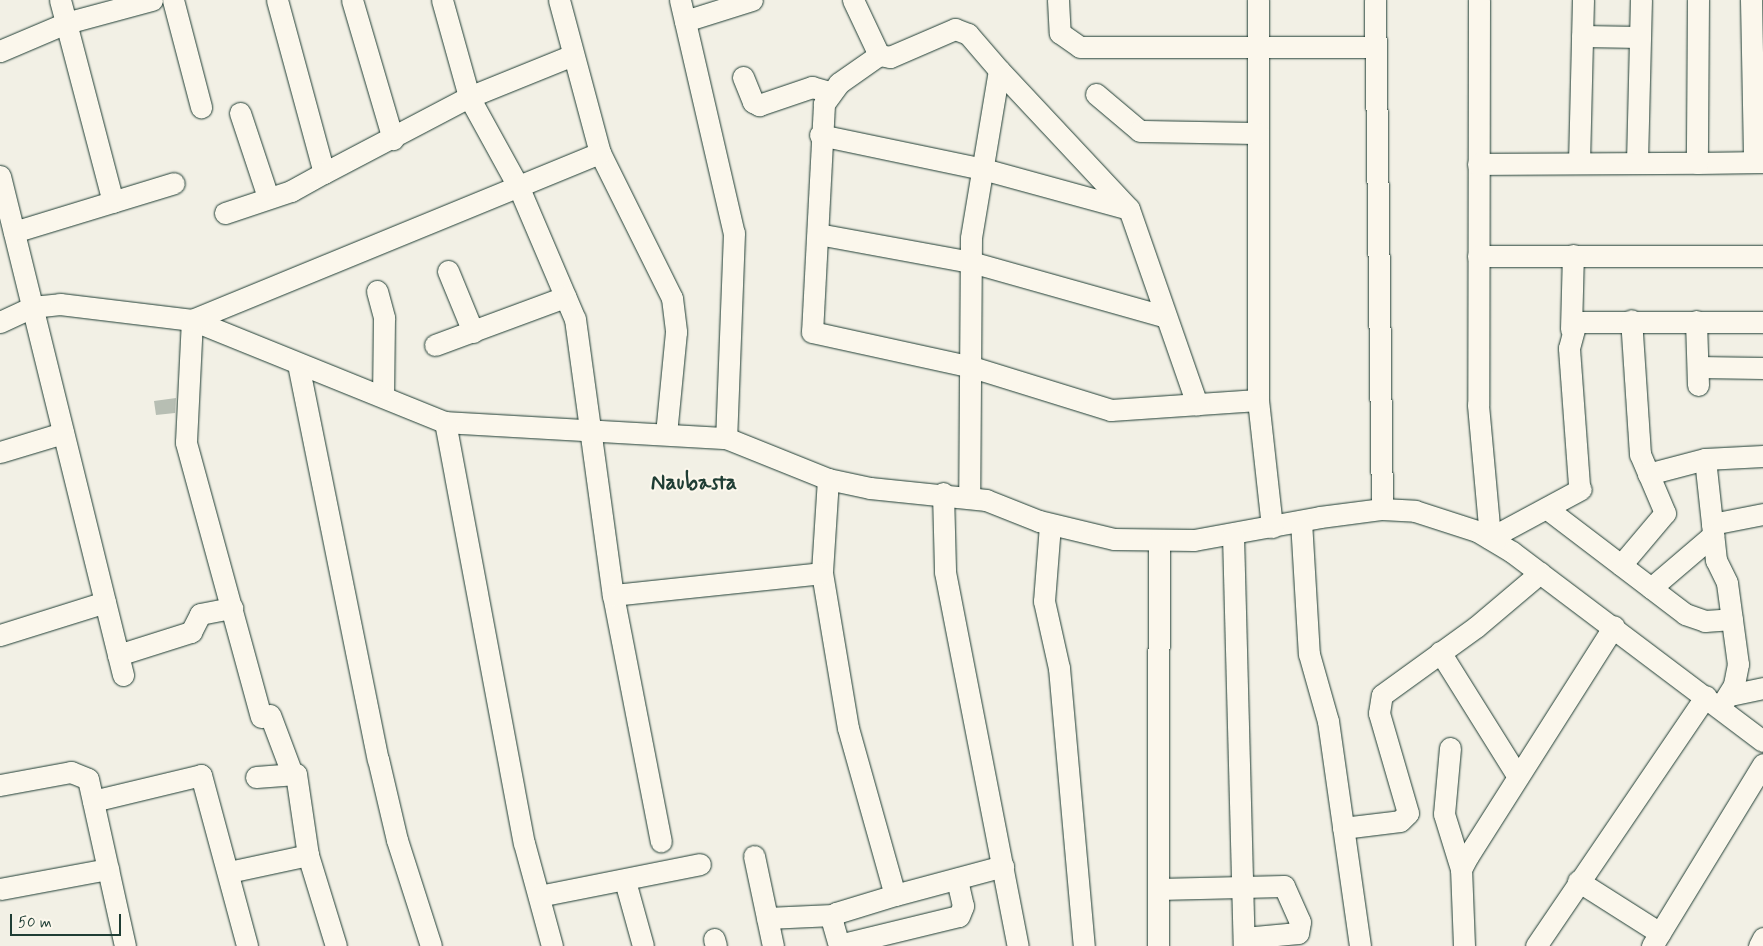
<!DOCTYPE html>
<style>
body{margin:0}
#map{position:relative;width:1763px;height:946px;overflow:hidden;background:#f2f0e5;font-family:Mynerve,sans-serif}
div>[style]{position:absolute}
.building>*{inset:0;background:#b7beb3}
.roads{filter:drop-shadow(0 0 1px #1f3d34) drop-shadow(0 0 1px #1f3d34)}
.minor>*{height:21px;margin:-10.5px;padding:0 10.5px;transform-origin:10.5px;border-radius:10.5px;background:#fbf7ec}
span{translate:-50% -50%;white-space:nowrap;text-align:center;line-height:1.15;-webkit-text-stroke:4px #fbf7ec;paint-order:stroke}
.district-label{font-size:22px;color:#1f3d34;font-weight:700}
.scale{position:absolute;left:10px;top:914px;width:111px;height:22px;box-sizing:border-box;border:2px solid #1f3d34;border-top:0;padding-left:6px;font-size:15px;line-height:18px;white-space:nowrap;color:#1f3d34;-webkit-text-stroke:4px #fbf7ec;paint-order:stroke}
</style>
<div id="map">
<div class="building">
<div style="clip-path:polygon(176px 398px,175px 413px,156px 415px,154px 401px)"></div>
</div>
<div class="roads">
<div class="minor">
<div style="left:60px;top:0;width:24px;rotate:75deg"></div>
<div style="left:66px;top:23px;width:89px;rotate:-15deg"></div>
<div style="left:173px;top:0;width:111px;rotate:75.3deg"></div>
<div style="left:277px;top:0;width:179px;rotate:74.8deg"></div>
<div style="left:324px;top:173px;width:164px;rotate:-27.7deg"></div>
<div style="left:469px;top:97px;width:112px;rotate:-22deg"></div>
<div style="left:352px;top:0;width:145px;rotate:73.6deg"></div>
<div style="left:442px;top:0;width:101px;rotate:74.4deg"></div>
<div style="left:469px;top:97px;width:104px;rotate:61.2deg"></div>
<div style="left:519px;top:188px;width:142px;rotate:66.9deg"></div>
<div style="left:575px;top:319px;width:279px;rotate:82.2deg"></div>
<div style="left:613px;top:595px;width:251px;rotate:79deg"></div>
<div style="left:559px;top:0;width:158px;rotate:75deg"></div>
<div style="left:600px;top:153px;width:162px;rotate:63.6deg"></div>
<div style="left:672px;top:298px;width:34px;rotate:83deg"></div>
<div style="left:676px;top:332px;width:102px;rotate:95.6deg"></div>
<div style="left:680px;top:0;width:239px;rotate:77deg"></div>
<div style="left:734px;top:233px;width:205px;rotate:92.2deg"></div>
<div style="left:853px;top:0;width:61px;rotate:64.7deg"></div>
<div style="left:879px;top:55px;width:11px;rotate:10deg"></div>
<div style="left:890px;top:57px;width:71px;rotate:-23.3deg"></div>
<div style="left:955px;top:29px;width:14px;rotate:21deg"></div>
<div style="left:968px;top:34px;width:48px;rotate:49.3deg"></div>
<div style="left:999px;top:70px;width:170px;rotate:99.5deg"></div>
<div style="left:971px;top:238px;width:259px;rotate:90.4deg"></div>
<div style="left:1058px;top:0;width:33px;rotate:87deg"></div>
<div style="left:1060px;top:33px;width:24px;rotate:35deg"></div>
<div style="left:1080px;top:47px;width:294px"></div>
<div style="left:1375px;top:0;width:509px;rotate:89.21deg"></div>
<div style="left:1479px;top:0;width:405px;rotate:90.1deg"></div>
<div style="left:1478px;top:405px;width:134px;rotate:84.8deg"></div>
<div style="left:1490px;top:538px;width:103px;rotate:-28.3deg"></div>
<div style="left:1698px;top:0;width:163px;rotate:90.4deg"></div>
<div style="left:1697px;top:163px;width:66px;rotate:-0.9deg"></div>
<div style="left:1751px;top:0;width:162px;rotate:88.9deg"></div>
<div style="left:685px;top:21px;width:70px;rotate:-17.4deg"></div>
<div style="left:1582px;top:36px;width:58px;rotate:1deg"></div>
<div style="left:0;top:51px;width:72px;rotate:-23deg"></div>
<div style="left:66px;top:23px;width:185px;rotate:75.3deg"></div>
<div style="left:879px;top:55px;width:49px;rotate:145deg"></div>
<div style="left:839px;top:83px;width:26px;rotate:126deg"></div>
<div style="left:824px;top:104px;width:228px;rotate:93deg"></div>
<div style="left:812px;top:332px;width:164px;rotate:12.3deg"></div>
<div style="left:972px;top:367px;width:145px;rotate:17.2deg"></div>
<div style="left:1111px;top:410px;width:147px;rotate:-3.9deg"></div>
<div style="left:1258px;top:400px;width:400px;rotate:-90deg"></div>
<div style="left:999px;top:70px;width:190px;rotate:46.9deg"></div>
<div style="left:1129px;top:209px;width:207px;rotate:70.8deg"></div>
<div style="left:743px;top:77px;width:27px;rotate:68deg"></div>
<div style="left:753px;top:102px;width:7px;rotate:27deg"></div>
<div style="left:759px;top:105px;width:56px;rotate:-18.8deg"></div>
<div style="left:812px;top:87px;width:19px;rotate:16deg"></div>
<div style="left:1096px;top:94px;width:57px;rotate:40.1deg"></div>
<div style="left:1140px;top:131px;width:118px;rotate:1deg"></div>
<div style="left:240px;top:113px;width:89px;rotate:71.6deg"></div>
<div style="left:820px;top:135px;width:167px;rotate:11.8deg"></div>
<div style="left:983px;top:169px;width:151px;rotate:15.3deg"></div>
<div style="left:1637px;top:162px;width:162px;rotate:-88.6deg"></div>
<div style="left:1579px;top:163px;width:163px;rotate:-88.6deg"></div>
<div style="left:1478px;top:164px;width:219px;rotate:-0.3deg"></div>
<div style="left:0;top:176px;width:514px;rotate:76.15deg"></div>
<div style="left:225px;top:213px;width:70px;rotate:-18.4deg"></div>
<div style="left:291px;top:191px;width:38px;rotate:-29deg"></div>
<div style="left:14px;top:232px;width:167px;rotate:-17deg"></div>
<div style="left:818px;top:234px;width:156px;rotate:10.4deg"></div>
<div style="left:971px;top:262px;width:199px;rotate:15.7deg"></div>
<div style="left:1478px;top:256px;width:285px"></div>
<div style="left:448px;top:271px;width:66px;rotate:67.7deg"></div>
<div style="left:377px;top:291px;width:28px;rotate:75deg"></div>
<div style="left:384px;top:318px;width:77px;rotate:90.7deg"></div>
<div style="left:1696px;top:321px;width:64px;rotate:88.2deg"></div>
<div style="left:0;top:322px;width:35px;rotate:-25deg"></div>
<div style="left:32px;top:307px;width:28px;rotate:-6deg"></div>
<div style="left:60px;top:304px;width:133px;rotate:6.9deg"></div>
<div style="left:192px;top:320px;width:273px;rotate:22deg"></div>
<div style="left:445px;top:422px;width:281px;rotate:3.3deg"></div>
<div style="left:726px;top:438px;width:110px;rotate:21.9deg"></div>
<div style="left:828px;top:479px;width:43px;rotate:12.1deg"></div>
<div style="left:870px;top:488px;width:117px;rotate:5.9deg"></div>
<div style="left:986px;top:500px;width:57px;rotate:21.6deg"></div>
<div style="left:1039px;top:521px;width:77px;rotate:13.5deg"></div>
<div style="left:1114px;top:539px;width:80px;rotate:0.7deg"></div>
<div style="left:1194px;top:540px;width:128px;rotate:-10.3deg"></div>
<div style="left:1320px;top:517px;width:63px;rotate:-7.4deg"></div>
<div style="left:1382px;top:509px;width:33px;rotate:3deg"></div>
<div style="left:1415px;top:511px;width:65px;rotate:17.9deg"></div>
<div style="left:1477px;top:531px;width:41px;rotate:31deg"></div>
<div style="left:1512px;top:552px;width:314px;rotate:37deg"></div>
<div style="left:1571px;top:329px;width:74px;rotate:-88.5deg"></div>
<div style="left:435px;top:345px;width:139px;rotate:-20.3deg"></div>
<div style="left:298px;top:364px;width:403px;rotate:78.6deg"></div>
<div style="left:378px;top:759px;width:83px;rotate:76.8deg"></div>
<div style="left:397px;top:840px;width:111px;rotate:72.2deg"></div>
<div style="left:1698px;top:367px;width:65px;rotate:0.9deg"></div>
<div style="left:1258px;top:400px;width:128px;rotate:83.7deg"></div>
<div style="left:445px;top:422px;width:428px;rotate:79.4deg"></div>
<div style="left:524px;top:843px;width:107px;rotate:74.8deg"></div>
<div style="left:0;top:452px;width:66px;rotate:-16.8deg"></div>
<div style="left:1705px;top:459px;width:102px;rotate:83.8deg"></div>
<div style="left:1716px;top:560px;width:25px;rotate:64deg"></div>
<div style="left:1727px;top:583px;width:82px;rotate:82.3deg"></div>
<div style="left:1738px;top:664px;width:21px;rotate:101deg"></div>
<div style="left:1734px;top:685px;width:26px;rotate:122deg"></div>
<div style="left:1648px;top:474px;width:59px;rotate:-14.7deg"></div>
<div style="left:1705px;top:459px;width:58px;rotate:-3deg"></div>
<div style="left:828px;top:479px;width:94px;rotate:93.7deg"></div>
<div style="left:822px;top:573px;width:157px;rotate:80.5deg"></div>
<div style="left:848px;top:728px;width:173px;rotate:74.3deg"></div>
<div style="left:895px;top:895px;width:62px;rotate:163deg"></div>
<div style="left:836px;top:913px;width:9px;rotate:117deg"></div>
<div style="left:832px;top:921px;width:26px;rotate:74deg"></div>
<div style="left:1579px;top:485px;width:137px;rotate:-94.2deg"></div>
<div style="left:1569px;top:348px;width:27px;rotate:-75deg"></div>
<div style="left:1576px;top:322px;width:187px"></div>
<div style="left:943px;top:493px;width:79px;rotate:88.5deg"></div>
<div style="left:945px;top:572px;width:381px;rotate:79deg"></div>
<div style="left:1550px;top:511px;width:170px;rotate:37.3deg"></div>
<div style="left:1685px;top:614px;width:21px;rotate:19deg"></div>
<div style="left:1705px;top:621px;width:27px;rotate:-4deg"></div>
<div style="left:1301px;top:521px;width:133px;rotate:86.6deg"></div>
<div style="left:1309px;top:654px;width:70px;rotate:74.2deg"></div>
<div style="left:1328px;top:721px;width:227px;rotate:81.9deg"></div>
<div style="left:1712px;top:524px;width:52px;rotate:-11.1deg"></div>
<div style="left:1050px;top:525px;width:76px;rotate:94.5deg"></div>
<div style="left:1044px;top:601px;width:69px;rotate:77.4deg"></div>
<div style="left:1059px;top:668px;width:279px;rotate:84.9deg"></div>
<div style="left:1233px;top:535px;width:411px;rotate:88.5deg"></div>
<div style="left:1621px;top:565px;width:68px;rotate:-49.8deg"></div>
<div style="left:1665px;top:513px;width:64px;rotate:-113deg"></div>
<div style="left:1640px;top:454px;width:134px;rotate:-93.8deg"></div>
<div style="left:1651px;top:588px;width:82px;rotate:-40.5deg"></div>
<div style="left:613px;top:595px;width:210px;rotate:-6deg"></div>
<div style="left:0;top:635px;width:110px;rotate:-17.4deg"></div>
<div style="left:1440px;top:652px;width:147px;rotate:58deg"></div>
<div style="left:118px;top:655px;width:77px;rotate:-17.5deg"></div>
<div style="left:191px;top:632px;width:20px;rotate:-63deg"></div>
<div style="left:200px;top:614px;width:33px;rotate:-11deg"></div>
<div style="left:1730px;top:695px;width:34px;rotate:-12deg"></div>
<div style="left:270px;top:715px;width:60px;rotate:69.4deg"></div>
<div style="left:261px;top:717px;width:285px;rotate:-105.3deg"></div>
<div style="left:186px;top:442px;width:122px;rotate:-87.2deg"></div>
<div style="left:192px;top:320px;width:441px;rotate:-22.3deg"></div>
<div style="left:1450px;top:748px;width:66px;rotate:95.2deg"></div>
<div style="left:1444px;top:814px;width:58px;rotate:72.8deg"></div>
<div style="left:256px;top:777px;width:40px;rotate:-4.3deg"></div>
<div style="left:296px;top:774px;width:82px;rotate:81.6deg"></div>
<div style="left:0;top:785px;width:72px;rotate:-10.4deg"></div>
<div style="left:71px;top:772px;width:18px;rotate:22deg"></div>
<div style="left:88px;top:779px;width:171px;rotate:77.5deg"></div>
<div style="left:93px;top:801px;width:111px;rotate:-13.5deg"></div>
<div style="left:201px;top:775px;width:177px;rotate:74.9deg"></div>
<div style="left:1343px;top:828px;width:57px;rotate:-7deg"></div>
<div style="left:1400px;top:821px;width:11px;rotate:-45deg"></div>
<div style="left:1408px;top:813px;width:104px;rotate:-106.2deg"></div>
<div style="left:1379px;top:713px;width:18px;rotate:-81deg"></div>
<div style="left:1382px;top:695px;width:116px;rotate:-35.9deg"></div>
<div style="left:1476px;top:627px;width:84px;rotate:-40.2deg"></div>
<div style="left:754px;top:856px;width:92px;rotate:78.1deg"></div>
<div style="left:229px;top:872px;width:81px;rotate:-12.1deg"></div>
<div style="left:308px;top:855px;width:95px;rotate:72.9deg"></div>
<div style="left:625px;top:881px;width:67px;rotate:74.5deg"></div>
<div style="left:1578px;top:881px;width:97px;rotate:32.4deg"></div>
<div style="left:0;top:889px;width:110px;rotate:-10.5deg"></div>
<div style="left:1158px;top:889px;width:126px;rotate:-1.4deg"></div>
<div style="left:1284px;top:886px;width:39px;rotate:66deg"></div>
<div style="left:1300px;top:922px;width:11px;rotate:100deg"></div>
<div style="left:1298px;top:933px;width:54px;rotate:174.7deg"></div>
<div style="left:895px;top:895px;width:112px;rotate:-15deg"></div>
<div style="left:539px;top:896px;width:164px;rotate:-11.2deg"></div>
<div style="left:767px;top:918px;width:66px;rotate:-2.6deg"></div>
<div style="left:714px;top:939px;width:7px;rotate:74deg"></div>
<div style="left:839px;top:945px;width:123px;rotate:-13.6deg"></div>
<div style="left:959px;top:916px;width:11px;rotate:-68deg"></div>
<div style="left:963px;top:906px;width:28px;rotate:-103deg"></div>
<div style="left:1158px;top:946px;width:404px;rotate:-89.9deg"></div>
<div style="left:1464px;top:946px;width:77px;rotate:-92.2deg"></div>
<div style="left:1461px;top:869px;width:15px;rotate:-62deg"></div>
<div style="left:1468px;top:856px;width:272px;rotate:-57.6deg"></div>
<div style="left:1536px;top:946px;width:302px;rotate:-55.8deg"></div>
<div style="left:1652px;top:946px;width:213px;rotate:-58.6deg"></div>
<div style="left:1759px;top:946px;width:9px;rotate:-63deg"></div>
</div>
</div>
<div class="district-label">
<span style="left:694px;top:484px">Naubasta</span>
</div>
<div class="scale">50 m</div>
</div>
